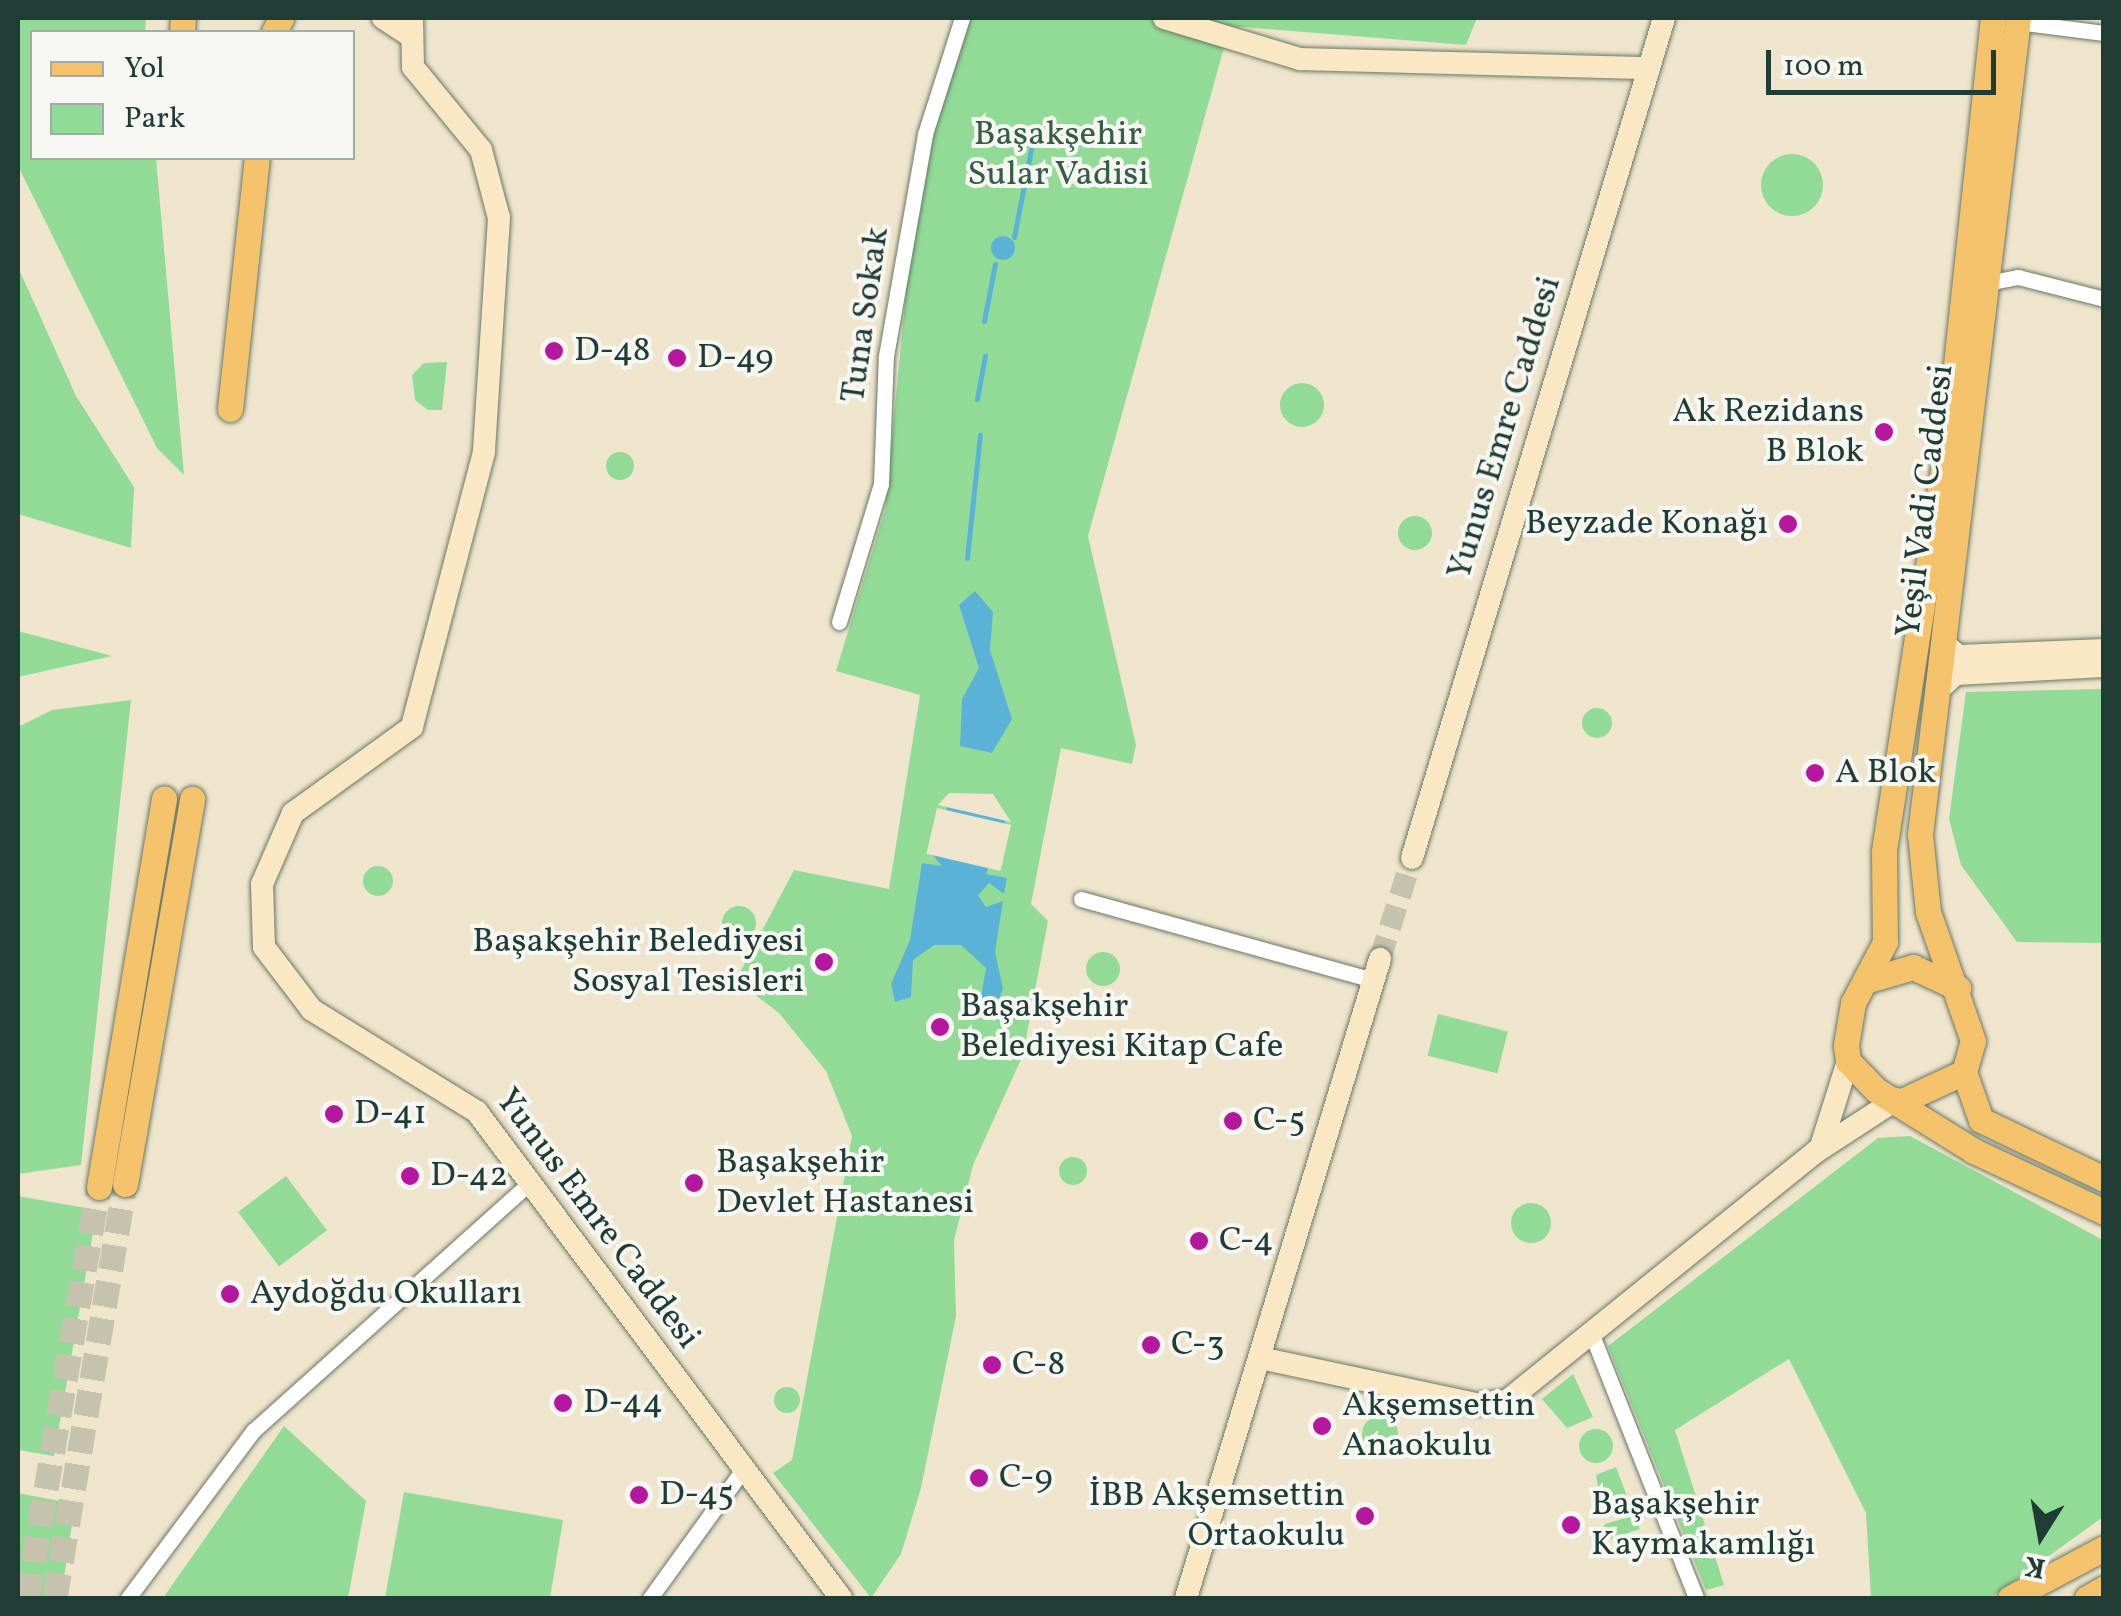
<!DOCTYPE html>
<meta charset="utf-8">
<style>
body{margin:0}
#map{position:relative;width:2121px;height:1616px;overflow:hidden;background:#efe5cc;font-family:Vollkorn,serif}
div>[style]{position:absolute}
.green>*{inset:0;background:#92db97;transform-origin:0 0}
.round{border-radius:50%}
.water>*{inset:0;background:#5ab3d7}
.pier>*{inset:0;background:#efe5cc;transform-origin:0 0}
.stream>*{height:5px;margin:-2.5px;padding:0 2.5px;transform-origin:2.5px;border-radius:2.5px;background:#5ab3d7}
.secondary-tunnel>*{height:22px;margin-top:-11px;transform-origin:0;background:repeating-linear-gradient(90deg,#c5c3ae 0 22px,transparent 0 33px)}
.primary-tunnel>*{height:25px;margin-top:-12.5px;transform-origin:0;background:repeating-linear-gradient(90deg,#c5c3ae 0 25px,transparent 0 37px)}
.roads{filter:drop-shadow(0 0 2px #687869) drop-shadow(0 0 2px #687869)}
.street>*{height:15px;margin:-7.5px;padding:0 7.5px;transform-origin:7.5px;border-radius:7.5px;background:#fff}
.secondary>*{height:22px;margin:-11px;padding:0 11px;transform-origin:11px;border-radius:11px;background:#fae7c3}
.primary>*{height:25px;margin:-12.5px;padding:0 12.5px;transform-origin:12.5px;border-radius:12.5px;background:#f3c26a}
.dots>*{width:28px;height:28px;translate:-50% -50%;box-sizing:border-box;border:5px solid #f6f6f2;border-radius:50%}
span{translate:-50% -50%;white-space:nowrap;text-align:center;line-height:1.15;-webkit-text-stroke:8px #f6f6f2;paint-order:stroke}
.park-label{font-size:35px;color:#365d48}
.street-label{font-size:35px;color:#1f3d34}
.poi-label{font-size:35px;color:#1f3d34}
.left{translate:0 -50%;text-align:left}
.right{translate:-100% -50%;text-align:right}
.frame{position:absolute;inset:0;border:20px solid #1f3d34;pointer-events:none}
.legend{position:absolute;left:30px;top:30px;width:325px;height:130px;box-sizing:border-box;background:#f6f6f2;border:2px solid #a0aca6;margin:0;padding:12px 18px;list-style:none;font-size:30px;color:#1f3d34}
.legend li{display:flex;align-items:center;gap:20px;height:50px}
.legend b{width:50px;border:2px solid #a0aca6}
.north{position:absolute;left:1991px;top:1486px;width:100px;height:100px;-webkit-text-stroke:8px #f6f6f2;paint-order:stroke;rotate:191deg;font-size:28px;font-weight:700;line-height:40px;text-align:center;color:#1f3d34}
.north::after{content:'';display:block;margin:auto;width:35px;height:45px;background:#1f3d34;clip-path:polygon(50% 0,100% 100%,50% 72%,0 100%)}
.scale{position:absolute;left:1766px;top:50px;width:230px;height:45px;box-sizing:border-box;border:5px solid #1f3d34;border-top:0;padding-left:12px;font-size:30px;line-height:35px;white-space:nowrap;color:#1f3d34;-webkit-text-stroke:8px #f6f6f2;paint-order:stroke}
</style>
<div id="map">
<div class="green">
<div style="clip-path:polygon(18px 18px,146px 18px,145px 32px,32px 32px,32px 158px,156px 158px,184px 475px,157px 448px,18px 166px)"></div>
<div style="clip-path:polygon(968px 18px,1477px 18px,1466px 45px,1230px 26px,1088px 536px,1136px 745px,1132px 764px,1061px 748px,1031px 904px,1048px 921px,1023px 1055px,973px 1165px,954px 1240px,956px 1316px,921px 1488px,901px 1554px,871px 1598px,773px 1473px,792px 1460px,852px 1136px,826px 1071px,779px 1013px,736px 980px,794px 870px,889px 889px,920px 695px,836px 671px,885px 510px,908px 271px,934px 126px)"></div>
<div class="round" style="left:1761px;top:154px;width:62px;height:62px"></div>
<div style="clip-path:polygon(18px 267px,76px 396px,134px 487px,131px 548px,18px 514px)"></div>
<div style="clip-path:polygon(447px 362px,442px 410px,428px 410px,415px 400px,412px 375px,424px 363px)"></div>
<div class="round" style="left:1280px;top:383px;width:44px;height:44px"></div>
<div class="round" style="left:606px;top:452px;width:28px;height:28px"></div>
<div class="round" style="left:1398px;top:516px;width:34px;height:34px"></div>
<div style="clip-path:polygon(18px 631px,112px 656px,18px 677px)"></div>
<div style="clip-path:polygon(2103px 689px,2103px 943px,2017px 942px,1961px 865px,1949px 819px,1966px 692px)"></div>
<div style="clip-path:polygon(131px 700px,81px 1165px,18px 1174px,18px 727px,52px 710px)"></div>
<div class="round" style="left:1582px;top:708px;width:30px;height:30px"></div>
<div class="round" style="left:363px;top:866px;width:30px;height:30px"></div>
<div class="round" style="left:722px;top:906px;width:34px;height:34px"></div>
<div class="round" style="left:1086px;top:952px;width:34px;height:34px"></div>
<div style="left:1438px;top:1014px;width:72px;height:43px;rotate:14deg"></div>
<div style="clip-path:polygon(1910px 1136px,2103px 1240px,2103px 1517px,1992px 1597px,1871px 1598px,1866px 1513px,1789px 1359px,1675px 1430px,1724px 1585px,1706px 1590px,1608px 1346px,1878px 1138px)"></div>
<div class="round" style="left:1059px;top:1157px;width:28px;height:28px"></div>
<div style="left:286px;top:1176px;width:68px;height:60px;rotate:53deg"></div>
<div style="clip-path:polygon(18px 1196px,97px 1210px,54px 1456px,18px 1450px)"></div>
<div class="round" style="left:1511px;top:1203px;width:40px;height:40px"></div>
<div style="clip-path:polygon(1573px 1374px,1593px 1417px,1567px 1428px,1542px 1399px)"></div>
<div class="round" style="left:774px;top:1387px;width:26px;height:26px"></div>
<div class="round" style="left:1362px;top:1416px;width:36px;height:36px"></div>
<div style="clip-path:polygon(284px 1426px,366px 1501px,348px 1598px,163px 1598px)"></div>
<div class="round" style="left:1579px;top:1429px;width:34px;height:34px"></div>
<div style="clip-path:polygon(1616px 1467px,1630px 1504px,1603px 1514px,1596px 1475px)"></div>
<div style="clip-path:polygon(404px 1492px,563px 1520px,550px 1598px,385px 1598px)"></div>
<div style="clip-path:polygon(18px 1493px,75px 1504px,61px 1598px,18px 1598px)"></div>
<div style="clip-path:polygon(1635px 1515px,1640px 1529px,1595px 1544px,1605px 1524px)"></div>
</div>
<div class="water">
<div class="round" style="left:991px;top:236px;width:24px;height:24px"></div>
<div style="clip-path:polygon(975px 591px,993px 612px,990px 650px,1012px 719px,992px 753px,960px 746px,962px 699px,979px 668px,959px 605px)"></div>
<div style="clip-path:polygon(950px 798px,1006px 819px,986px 874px,1007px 878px,1004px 894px,989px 883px,978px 895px,986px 907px,1003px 901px,995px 952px,1003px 989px,990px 1020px,979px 1009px,986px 968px,961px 945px,934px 945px,913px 960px,911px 997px,895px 1002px,891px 984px,910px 940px,922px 863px,942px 866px,932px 854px)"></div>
</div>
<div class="pier">
<div style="clip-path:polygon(949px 793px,993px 794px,1011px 822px,938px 805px)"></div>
<div style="left:937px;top:808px;width:76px;height:47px;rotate:13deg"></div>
</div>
<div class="stream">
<div style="left:1014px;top:237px;width:95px;rotate:-79deg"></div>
<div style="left:984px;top:321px;width:58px;rotate:-79.1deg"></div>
<div style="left:977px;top:399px;width:44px;rotate:-79.5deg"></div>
<div style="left:967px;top:558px;width:124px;rotate:-84deg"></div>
</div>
<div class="secondary-tunnel">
<div style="left:1380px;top:959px;width:106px;rotate:-72.4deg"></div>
</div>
<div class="primary-tunnel">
<div style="left:27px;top:1598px;width:417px;rotate:-80.1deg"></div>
<div style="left:55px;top:1598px;width:420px;rotate:-80.4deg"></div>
</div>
<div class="roads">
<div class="street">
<div style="left:2017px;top:22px;width:88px;rotate:7.2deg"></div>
<div style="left:1987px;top:283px;width:32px;rotate:-11deg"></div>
<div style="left:2018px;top:277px;width:89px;rotate:14.3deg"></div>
<div style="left:839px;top:622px;width:144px;rotate:-73.1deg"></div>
<div style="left:881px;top:484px;width:128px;rotate:-87.8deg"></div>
<div style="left:886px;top:356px;width:225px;rotate:-80deg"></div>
<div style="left:925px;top:134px;width:122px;rotate:-72.3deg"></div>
<div style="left:1081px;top:899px;width:304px;rotate:15.5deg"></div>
<div style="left:1592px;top:1335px;width:283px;rotate:68.4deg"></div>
<div style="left:128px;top:1598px;width:209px;rotate:-53.2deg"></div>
<div style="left:253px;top:1431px;width:371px;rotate:-41.9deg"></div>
<div style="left:650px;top:1598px;width:157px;rotate:-54.1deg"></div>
</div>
<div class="secondary">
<div style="left:383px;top:18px;width:30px;rotate:33deg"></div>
<div style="left:412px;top:18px;width:49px;rotate:88.8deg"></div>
<div style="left:413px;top:67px;width:107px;rotate:50.7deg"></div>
<div style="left:481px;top:150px;width:70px;rotate:75.2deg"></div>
<div style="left:499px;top:218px;width:234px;rotate:93.7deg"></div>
<div style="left:484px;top:452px;width:284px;rotate:104.7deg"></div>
<div style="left:412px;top:727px;width:147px;rotate:144.1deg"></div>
<div style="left:293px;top:813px;width:77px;rotate:113.6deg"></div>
<div style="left:262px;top:884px;width:63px;rotate:88.2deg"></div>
<div style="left:264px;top:947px;width:79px;rotate:52.7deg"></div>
<div style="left:312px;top:1010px;width:194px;rotate:31.7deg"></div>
<div style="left:477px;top:1112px;width:607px;rotate:53.17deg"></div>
<div style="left:1164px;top:18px;width:142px;rotate:16.8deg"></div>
<div style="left:1300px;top:59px;width:349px;rotate:1.5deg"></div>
<div style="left:1944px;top:644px;width:19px;rotate:39deg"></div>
<div style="left:1959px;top:656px;width:145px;rotate:-2.4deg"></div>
<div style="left:1938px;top:690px;width:24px;rotate:-42deg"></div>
<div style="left:1956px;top:674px;width:148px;rotate:-3.1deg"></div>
<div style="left:1412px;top:858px;width:877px;rotate:-73.3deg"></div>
<div style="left:1822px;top:1143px;width:86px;rotate:-72.4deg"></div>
<div style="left:1260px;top:1358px;width:222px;rotate:12deg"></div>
<div style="left:1477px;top:1404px;width:30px;rotate:-6deg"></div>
<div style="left:1507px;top:1401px;width:398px;rotate:-38.9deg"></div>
<div style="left:1817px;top:1151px;width:95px;rotate:-33deg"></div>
<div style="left:1186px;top:1598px;width:668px;rotate:-73.11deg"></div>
</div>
<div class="primary">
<div style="left:1993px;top:18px;width:421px;rotate:96.1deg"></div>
<div style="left:1948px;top:437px;width:420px;rotate:98.8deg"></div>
<div style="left:1884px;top:852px;width:90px;rotate:89.4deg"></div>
<div style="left:1885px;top:942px;width:69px;rotate:117.7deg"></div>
<div style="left:1853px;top:1003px;width:43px;rotate:99.5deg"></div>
<div style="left:1846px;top:1045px;width:16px;rotate:83deg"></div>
<div style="left:1848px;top:1061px;width:40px;rotate:46deg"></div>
<div style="left:1876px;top:1090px;width:115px;rotate:31.9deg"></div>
<div style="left:1974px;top:1151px;width:144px;rotate:25.1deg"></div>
<div style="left:182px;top:32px;width:14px;rotate:-86deg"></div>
<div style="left:274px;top:32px;width:16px;rotate:-63deg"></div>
<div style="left:230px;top:409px;width:252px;rotate:-83.9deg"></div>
<div style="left:1872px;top:979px;width:43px;rotate:-16.3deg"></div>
<div style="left:1913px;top:967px;width:50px;rotate:25deg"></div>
<div style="left:1964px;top:1072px;width:51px;rotate:70.5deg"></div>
<div style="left:1981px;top:1120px;width:136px;rotate:25.6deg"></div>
<div style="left:1904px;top:1100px;width:66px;rotate:-25deg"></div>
<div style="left:1964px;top:1072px;width:32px;rotate:-74deg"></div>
<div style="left:1973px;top:1041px;width:137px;rotate:-109.2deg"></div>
<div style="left:1928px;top:912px;width:78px;rotate:-95.9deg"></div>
<div style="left:1920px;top:834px;width:822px;rotate:-83.15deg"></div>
<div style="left:125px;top:1184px;width:391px;rotate:-80.1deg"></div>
<div style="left:99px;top:1187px;width:394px;rotate:-80.5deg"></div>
<div style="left:2010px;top:1598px;width:106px;rotate:-28deg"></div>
<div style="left:2087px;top:1598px;width:20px;rotate:-30deg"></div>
</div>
</div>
<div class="dots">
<div style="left:554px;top:351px;background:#b5179e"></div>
<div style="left:677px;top:358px;background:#b5179e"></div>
<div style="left:1884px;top:432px;background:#b5179e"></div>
<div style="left:1788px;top:524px;background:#b5179e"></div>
<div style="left:1815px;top:773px;background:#b5179e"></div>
<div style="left:824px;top:962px;background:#b5179e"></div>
<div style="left:940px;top:1027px;background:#b5179e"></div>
<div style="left:334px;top:1114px;background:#b5179e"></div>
<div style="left:1233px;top:1121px;background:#b5179e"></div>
<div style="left:410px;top:1176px;background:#b5179e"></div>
<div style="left:694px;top:1183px;background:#b5179e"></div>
<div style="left:1199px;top:1241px;background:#b5179e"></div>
<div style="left:230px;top:1294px;background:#b5179e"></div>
<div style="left:1151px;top:1345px;background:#b5179e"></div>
<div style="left:992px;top:1365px;background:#b5179e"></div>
<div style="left:563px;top:1403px;background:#b5179e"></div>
<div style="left:1322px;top:1426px;background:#b5179e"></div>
<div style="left:979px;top:1478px;background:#b5179e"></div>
<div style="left:639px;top:1495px;background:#b5179e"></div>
<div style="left:1365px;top:1516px;background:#b5179e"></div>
<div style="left:1571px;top:1525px;background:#b5179e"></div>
</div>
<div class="park-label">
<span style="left:1058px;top:155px">Başakşehir<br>Sular Vadisi</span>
</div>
<div class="street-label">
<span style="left:866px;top:315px;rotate:-82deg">Tuna Sokak</span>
<span style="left:1505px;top:428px;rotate:-73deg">Yunus Emre Caddesi</span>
<span style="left:1926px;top:501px;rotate:-83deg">Yeşil Vadi Caddesi</span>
<span style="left:597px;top:1219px;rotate:53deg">Yunus Emre Caddesi</span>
</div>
<div class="poi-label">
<span class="left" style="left:574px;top:351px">D-48</span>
<span class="left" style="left:697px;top:358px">D-49</span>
<span class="right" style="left:1864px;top:432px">Ak Rezidans<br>B Blok</span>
<span class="right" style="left:1768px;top:524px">Beyzade Konağı</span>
<span class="left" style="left:1835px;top:773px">A Blok</span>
<span class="right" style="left:804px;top:962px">Başakşehir Belediyesi<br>Sosyal Tesisleri</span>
<span class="left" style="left:960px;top:1027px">Başakşehir<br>Belediyesi Kitap Cafe</span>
<span class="left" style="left:354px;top:1114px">D-41</span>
<span class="left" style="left:1253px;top:1121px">C-5</span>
<span class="left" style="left:716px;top:1183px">Başakşehir<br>Devlet Hastanesi</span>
<span class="left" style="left:430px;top:1176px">D-42</span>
<span class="left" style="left:1219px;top:1241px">C-4</span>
<span class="left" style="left:250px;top:1294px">Aydoğdu Okulları</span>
<span class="left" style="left:1171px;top:1345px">C-3</span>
<span class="left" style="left:1012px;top:1365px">C-8</span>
<span class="left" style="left:583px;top:1403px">D-44</span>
<span class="left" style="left:1342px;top:1426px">Akşemsettin<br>Anaokulu</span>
<span class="left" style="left:999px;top:1478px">C-9</span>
<span class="left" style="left:659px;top:1495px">D-45</span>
<span class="right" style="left:1345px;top:1516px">İBB Akşemsettin<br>Ortaokulu</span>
<span class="left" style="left:1591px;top:1525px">Başakşehir<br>Kaymakamlığı</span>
</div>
<div class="frame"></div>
<ul class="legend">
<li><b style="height:12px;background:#f3c26a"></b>Yol</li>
<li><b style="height:28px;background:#92db97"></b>Park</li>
</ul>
<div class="north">K</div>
<div class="scale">100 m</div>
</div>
